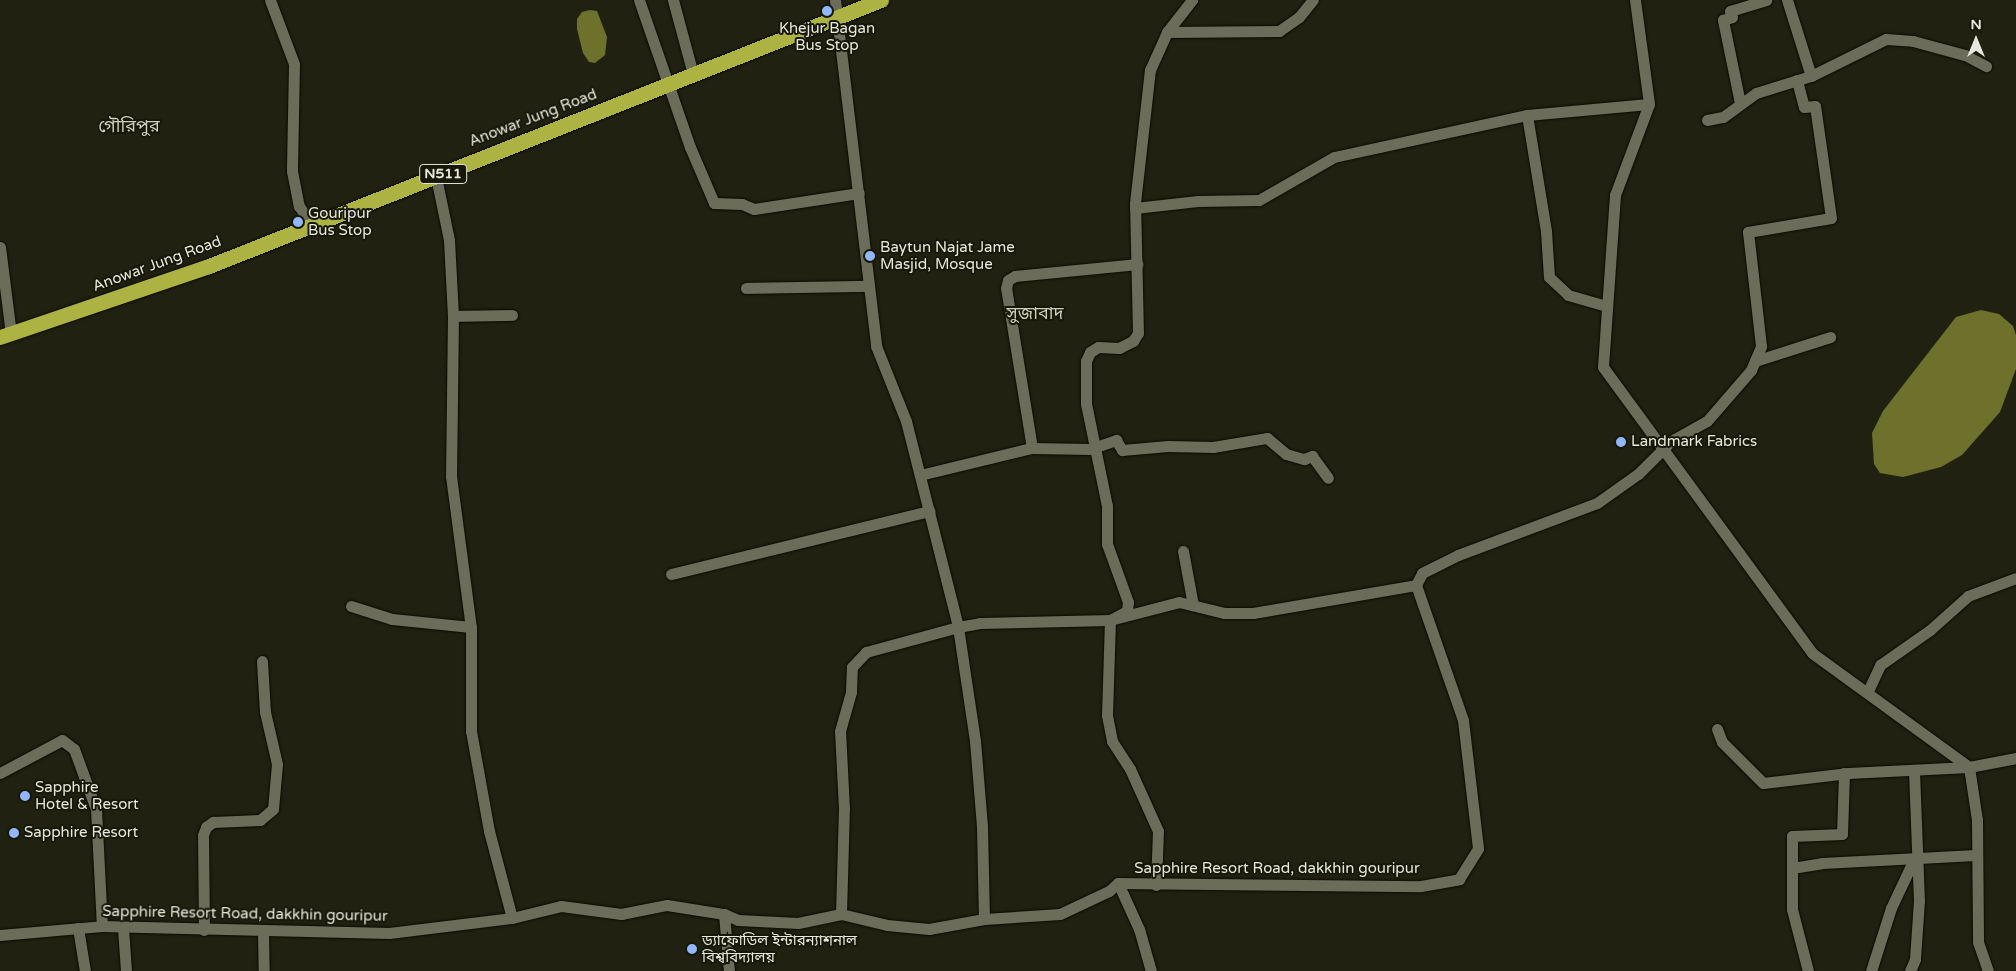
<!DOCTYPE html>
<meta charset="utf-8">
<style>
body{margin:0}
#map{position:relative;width:2016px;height:971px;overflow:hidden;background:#202111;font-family:"Varela Round","Noto Sans Bengali",sans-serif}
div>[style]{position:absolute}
.water>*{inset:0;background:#6d712c}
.roads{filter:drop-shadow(0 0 1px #0a0a01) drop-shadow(0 0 1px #0a0a01)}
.minor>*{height:11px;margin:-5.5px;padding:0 5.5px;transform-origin:5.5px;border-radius:5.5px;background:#6b6d5a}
.highway>*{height:15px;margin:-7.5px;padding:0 7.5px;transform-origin:7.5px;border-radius:7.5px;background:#adb342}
.dots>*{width:14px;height:14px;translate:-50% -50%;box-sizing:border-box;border:2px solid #171808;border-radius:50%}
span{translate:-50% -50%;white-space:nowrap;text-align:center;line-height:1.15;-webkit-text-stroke:4px #171808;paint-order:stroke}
.shield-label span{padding:1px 4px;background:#171808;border:1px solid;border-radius:4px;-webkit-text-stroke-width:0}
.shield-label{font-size:14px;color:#e6e8dd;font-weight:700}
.poi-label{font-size:15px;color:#e6e8dd}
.left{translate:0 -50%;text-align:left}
.street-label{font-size:15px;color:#e6e8dd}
.quarter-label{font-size:18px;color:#cccfba}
.north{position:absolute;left:1951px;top:15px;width:50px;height:50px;-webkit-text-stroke:4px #171808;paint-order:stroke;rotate:0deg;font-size:14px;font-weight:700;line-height:20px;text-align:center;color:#e6e8dd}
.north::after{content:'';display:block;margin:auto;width:18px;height:22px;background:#e6e8dd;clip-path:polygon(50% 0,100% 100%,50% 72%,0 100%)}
</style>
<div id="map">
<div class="water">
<div style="clip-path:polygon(590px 10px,597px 11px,607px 37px,605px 55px,595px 63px,589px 62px,583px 53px,577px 29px,577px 19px,582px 12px)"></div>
<div style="clip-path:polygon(1981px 310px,1999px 314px,2013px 326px,2016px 335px,2016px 369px,2000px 412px,1962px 455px,1941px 467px,1903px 477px,1880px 473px,1874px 464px,1872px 433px,1883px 411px,1956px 317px)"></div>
</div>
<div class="roads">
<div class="minor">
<div style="left:270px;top:0;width:68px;rotate:69.4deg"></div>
<div style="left:294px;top:64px;width:107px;rotate:91.1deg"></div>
<div style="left:292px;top:171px;width:36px;rotate:79deg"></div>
<div style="left:299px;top:206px;width:22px;rotate:56deg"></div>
<div style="left:639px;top:0;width:156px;rotate:70.9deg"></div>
<div style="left:690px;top:147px;width:61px;rotate:66.8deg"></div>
<div style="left:714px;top:203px;width:28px;rotate:2deg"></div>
<div style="left:742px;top:204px;width:13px;rotate:23deg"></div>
<div style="left:754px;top:209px;width:106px;rotate:-8.7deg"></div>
<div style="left:673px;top:0;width:77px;rotate:74.9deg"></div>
<div style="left:835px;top:0;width:348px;rotate:83.2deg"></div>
<div style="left:876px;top:346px;width:81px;rotate:68.2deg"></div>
<div style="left:906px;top:421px;width:212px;rotate:75.8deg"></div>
<div style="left:958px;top:627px;width:22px;rotate:-10deg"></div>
<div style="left:980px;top:623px;width:130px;rotate:-1.3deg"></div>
<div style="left:1110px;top:620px;width:71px;rotate:-14.6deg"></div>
<div style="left:1179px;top:602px;width:46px;rotate:13.7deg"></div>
<div style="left:1224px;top:613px;width:29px"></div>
<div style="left:1253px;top:613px;width:165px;rotate:-9.7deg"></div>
<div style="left:1635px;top:0;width:105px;rotate:82.3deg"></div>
<div style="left:1649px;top:104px;width:97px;rotate:110.5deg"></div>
<div style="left:1615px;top:195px;width:172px;rotate:94deg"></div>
<div style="left:1603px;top:367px;width:354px;rotate:53.8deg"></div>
<div style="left:1812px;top:653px;width:194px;rotate:36deg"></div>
<div style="left:1969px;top:767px;width:54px;rotate:81.4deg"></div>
<div style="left:1977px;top:820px;width:122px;rotate:89.5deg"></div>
<div style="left:1978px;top:942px;width:31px;rotate:71deg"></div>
<div style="left:1167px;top:32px;width:112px;rotate:-0.5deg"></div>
<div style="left:1279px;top:31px;width:24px;rotate:-35deg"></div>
<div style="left:1299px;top:17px;width:22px;rotate:-51deg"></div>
<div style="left:1811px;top:76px;width:84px;rotate:-26.3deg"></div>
<div style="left:1886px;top:39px;width:27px;rotate:4deg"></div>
<div style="left:1913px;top:41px;width:54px;rotate:15.1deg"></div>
<div style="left:1965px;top:55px;width:24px;rotate:28deg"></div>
<div style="left:1740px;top:103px;width:85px;rotate:-101.6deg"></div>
<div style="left:1723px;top:20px;width:9px;rotate:-18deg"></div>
<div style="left:1732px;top:17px;width:6px;rotate:-108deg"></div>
<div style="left:1730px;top:11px;width:38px;rotate:-17deg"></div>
<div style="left:1527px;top:115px;width:118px;rotate:80.7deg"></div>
<div style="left:1546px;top:231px;width:46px;rotate:86.3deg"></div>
<div style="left:1549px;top:277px;width:26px;rotate:43deg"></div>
<div style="left:1568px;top:295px;width:40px;rotate:16deg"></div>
<div style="left:1707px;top:120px;width:16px;rotate:-11deg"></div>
<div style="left:1723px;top:117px;width:41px;rotate:-36deg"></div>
<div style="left:1756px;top:93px;width:58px;rotate:-17.2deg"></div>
<div style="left:1811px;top:76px;width:80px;rotate:-107.5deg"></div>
<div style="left:436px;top:177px;width:64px;rotate:78.3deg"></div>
<div style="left:449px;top:240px;width:76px;rotate:87deg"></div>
<div style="left:453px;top:316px;width:160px;rotate:90.7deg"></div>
<div style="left:451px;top:476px;width:152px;rotate:82.5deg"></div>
<div style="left:471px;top:627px;width:104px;rotate:90deg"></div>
<div style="left:471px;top:731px;width:102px;rotate:79.8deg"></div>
<div style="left:489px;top:831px;width:90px;rotate:75.2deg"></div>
<div style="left:1135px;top:208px;width:63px;rotate:-6.3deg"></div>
<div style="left:1198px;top:201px;width:61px;rotate:-0.9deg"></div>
<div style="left:1259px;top:200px;width:86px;rotate:-29.8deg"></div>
<div style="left:1334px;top:157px;width:198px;rotate:-12.3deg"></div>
<div style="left:1527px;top:115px;width:122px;rotate:-5.2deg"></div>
<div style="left:0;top:247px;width:88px;rotate:82.8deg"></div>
<div style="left:746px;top:288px;width:120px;rotate:-1deg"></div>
<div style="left:453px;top:316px;width:59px;rotate:-1deg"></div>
<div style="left:1755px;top:361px;width:79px;rotate:-17.7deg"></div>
<div style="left:1032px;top:448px;width:58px;rotate:1deg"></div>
<div style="left:1090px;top:449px;width:28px;rotate:-19deg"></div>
<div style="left:1116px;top:440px;width:12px;rotate:59deg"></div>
<div style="left:1122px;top:450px;width:46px;rotate:-5deg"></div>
<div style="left:1168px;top:446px;width:45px;rotate:1.3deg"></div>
<div style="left:1213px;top:447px;width:55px;rotate:-9.5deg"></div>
<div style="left:1267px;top:438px;width:25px;rotate:40deg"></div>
<div style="left:1286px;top:454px;width:19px;rotate:16deg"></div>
<div style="left:1304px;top:459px;width:9px;rotate:-21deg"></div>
<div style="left:1312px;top:456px;width:27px;rotate:54deg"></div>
<div style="left:920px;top:475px;width:115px;rotate:-13.6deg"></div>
<div style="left:1032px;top:448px;width:162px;rotate:-99.2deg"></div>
<div style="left:1006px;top:288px;width:8px;rotate:-76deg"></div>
<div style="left:1008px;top:280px;width:8px;rotate:-30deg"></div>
<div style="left:1015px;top:276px;width:123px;rotate:-5.6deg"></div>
<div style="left:1183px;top:551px;width:55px;rotate:79.5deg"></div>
<div style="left:671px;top:574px;width:266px;rotate:-13.7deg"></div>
<div style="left:351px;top:606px;width:43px;rotate:17.6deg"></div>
<div style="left:392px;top:619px;width:79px;rotate:5.8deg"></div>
<div style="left:1868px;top:691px;width:29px;rotate:-65deg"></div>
<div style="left:1880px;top:665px;width:61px;rotate:-35deg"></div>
<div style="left:1930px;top:630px;width:51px;rotate:-41.8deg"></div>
<div style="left:1968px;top:596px;width:51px;rotate:-20.6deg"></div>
<div style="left:1717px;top:729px;width:14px;rotate:69deg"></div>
<div style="left:1722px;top:742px;width:58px;rotate:45deg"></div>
<div style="left:1763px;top:783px;width:86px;rotate:-6.7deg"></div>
<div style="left:1848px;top:773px;width:121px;rotate:-2.8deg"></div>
<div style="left:1969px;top:767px;width:48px;rotate:-10.8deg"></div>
<div style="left:0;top:773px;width:70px;rotate:-28deg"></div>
<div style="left:62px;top:740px;width:15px;rotate:37deg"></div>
<div style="left:74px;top:749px;width:64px;rotate:69.9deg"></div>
<div style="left:96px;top:809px;width:117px;rotate:87.1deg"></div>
<div style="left:1792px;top:868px;width:30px;rotate:-9deg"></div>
<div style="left:1822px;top:863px;width:154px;rotate:-3deg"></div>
<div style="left:1118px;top:883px;width:51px;rotate:65.5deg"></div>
<div style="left:1139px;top:929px;width:44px;rotate:74.1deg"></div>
<div style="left:1156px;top:885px;width:54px;rotate:-87.9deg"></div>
<div style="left:1158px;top:831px;width:68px;rotate:-114.3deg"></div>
<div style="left:1130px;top:769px;width:33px;rotate:-123deg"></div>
<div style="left:1112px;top:741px;width:26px;rotate:-101deg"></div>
<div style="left:1107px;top:715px;width:95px;rotate:-88.2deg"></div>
<div style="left:1110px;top:620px;width:19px;rotate:-28deg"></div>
<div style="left:1127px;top:611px;width:9px;rotate:-84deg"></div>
<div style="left:1128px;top:602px;width:62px;rotate:-109.9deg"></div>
<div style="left:1107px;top:544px;width:38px;rotate:-90deg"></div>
<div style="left:1107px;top:506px;width:104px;rotate:-101.6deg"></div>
<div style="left:1086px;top:404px;width:43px;rotate:-90deg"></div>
<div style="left:1086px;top:361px;width:10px;rotate:-66deg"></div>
<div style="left:1090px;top:352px;width:9px;rotate:-32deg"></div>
<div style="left:1098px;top:347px;width:21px;rotate:3deg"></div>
<div style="left:1119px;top:348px;width:16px;rotate:-27deg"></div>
<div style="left:1133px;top:341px;width:9px;rotate:-58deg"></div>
<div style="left:1138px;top:333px;width:130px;rotate:-91.3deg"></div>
<div style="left:1135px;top:203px;width:134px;rotate:-83.6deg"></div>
<div style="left:1150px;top:70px;width:42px;rotate:-65.9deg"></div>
<div style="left:1167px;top:32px;width:41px;rotate:-52deg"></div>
<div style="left:724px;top:914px;width:57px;rotate:85deg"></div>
<div style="left:841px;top:914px;width:105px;rotate:-88.4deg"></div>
<div style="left:844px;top:809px;width:78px;rotate:-92.9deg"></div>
<div style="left:840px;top:731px;width:41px;rotate:-74.2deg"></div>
<div style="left:851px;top:692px;width:25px;rotate:-88deg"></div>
<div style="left:852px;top:667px;width:21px;rotate:-47deg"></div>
<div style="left:866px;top:652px;width:95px;rotate:-15.2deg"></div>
<div style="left:958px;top:627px;width:115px;rotate:81.5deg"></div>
<div style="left:975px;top:741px;width:85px;rotate:85.3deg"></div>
<div style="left:982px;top:826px;width:93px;rotate:88.8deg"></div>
<div style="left:78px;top:928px;width:44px;rotate:80.8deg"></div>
<div style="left:123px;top:928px;width:43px;rotate:86deg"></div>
<div style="left:204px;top:930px;width:95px;rotate:-90.6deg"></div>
<div style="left:203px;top:835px;width:9px;rotate:-69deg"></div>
<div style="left:206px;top:827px;width:9px;rotate:-36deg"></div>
<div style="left:213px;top:822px;width:47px;rotate:-2.4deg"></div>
<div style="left:260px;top:820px;width:17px;rotate:-40deg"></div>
<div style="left:273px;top:809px;width:45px;rotate:-84.9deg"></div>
<div style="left:277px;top:764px;width:53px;rotate:-103deg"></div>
<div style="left:265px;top:712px;width:51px;rotate:-93.4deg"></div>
<div style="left:263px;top:932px;width:39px;rotate:89deg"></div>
<div style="left:0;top:935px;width:102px;rotate:-5deg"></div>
<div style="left:102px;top:926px;width:287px;rotate:1.4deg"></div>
<div style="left:389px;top:933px;width:124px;rotate:-7deg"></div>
<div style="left:512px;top:918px;width:50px;rotate:-13.8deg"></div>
<div style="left:561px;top:906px;width:61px;rotate:7.6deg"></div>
<div style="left:621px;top:914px;width:47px;rotate:-11.1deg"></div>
<div style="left:667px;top:905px;width:58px;rotate:9deg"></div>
<div style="left:724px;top:914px;width:15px;rotate:23deg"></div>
<div style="left:738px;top:920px;width:60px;rotate:2.9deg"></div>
<div style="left:798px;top:923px;width:44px;rotate:-11.8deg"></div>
<div style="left:841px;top:914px;width:47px;rotate:13.4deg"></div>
<div style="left:887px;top:925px;width:42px;rotate:5.4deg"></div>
<div style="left:929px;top:929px;width:56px;rotate:-10.3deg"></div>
<div style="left:984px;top:919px;width:76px;rotate:-3.8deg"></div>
<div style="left:1060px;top:914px;width:54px;rotate:-25.1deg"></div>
<div style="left:1109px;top:891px;width:12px;rotate:-42deg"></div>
<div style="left:1118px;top:883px;width:303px;rotate:0.6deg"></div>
<div style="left:1421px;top:886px;width:39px;rotate:-10deg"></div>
<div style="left:1459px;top:879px;width:36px;rotate:-58deg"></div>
<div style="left:1478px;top:848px;width:129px;rotate:-96.7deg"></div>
<div style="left:1463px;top:720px;width:143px;rotate:-109.2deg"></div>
<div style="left:1416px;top:585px;width:13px;rotate:-63deg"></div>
<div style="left:1422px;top:573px;width:40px;rotate:-26.6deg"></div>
<div style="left:1458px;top:555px;width:148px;rotate:-20.5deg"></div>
<div style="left:1597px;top:503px;width:50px;rotate:-35.3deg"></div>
<div style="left:1638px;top:474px;width:47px;rotate:-45deg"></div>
<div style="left:1671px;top:441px;width:41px;rotate:-29.1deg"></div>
<div style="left:1707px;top:421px;width:67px;rotate:-49.2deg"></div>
<div style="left:1751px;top:370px;width:26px;rotate:-67deg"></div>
<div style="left:1761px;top:346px;width:115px;rotate:-96.5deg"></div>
<div style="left:1748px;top:232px;width:84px;rotate:-9.6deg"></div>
<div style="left:1831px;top:218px;width:113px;rotate:-98.1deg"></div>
<div style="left:1815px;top:106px;width:11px;rotate:175deg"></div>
<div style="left:1804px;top:107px;width:28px;rotate:-105deg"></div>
<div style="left:1808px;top:971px;width:64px;rotate:-104.5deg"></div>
<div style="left:1792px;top:909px;width:73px;rotate:-90deg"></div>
<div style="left:1792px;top:836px;width:50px;rotate:-2.3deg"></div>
<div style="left:1842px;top:834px;width:61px;rotate:-88.1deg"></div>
<div style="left:1871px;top:971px;width:66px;rotate:-72.4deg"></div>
<div style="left:1891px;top:908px;width:56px;rotate:-64.8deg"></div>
<div style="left:1910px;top:971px;width:13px;rotate:-67deg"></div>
<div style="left:1915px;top:959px;width:58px;rotate:-86.1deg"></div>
<div style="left:1919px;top:901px;width:131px;rotate:-92.2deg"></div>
</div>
<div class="highway">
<div style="left:0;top:337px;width:221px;rotate:-18.8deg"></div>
<div style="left:209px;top:266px;width:723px;rotate:-21.6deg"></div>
</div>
</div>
<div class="dots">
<div style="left:827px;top:11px;background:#92b7fd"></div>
<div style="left:298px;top:222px;background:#92b7fd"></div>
<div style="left:870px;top:256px;background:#92b7fd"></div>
<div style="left:1621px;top:442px;background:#92b7fd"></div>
<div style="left:25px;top:796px;background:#92b7fd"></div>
<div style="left:14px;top:833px;background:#92b7fd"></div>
<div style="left:692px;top:949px;background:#92b7fd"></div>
</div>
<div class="shield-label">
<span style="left:443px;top:174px">N511</span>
</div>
<div class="poi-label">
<span style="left:827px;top:37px">Khejur Bagan<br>Bus Stop</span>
<span class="left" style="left:308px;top:222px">Gouripur<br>Bus Stop</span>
<span class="left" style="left:880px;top:256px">Baytun Najat Jame<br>Masjid, Mosque</span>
<span class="left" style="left:1631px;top:442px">Landmark Fabrics</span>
<span class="left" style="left:35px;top:796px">Sapphire<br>Hotel &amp; Resort</span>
<span class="left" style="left:24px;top:833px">Sapphire Resort</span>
<span class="left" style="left:702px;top:949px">ড্যাফোডিল ইন্টারন্যাশনাল<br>বিশ্ববিদ্যালয়</span>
</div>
<div class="street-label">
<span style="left:533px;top:118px;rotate:-21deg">Anowar Jung Road</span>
<span style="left:157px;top:264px;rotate:-20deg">Anowar Jung Road</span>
<span style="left:1277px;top:869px">Sapphire Resort Road, dakkhin gouripur</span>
<span style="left:245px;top:914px;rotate:1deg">Sapphire Resort Road, dakkhin gouripur</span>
</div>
<div class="quarter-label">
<span style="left:129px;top:126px">গৌরিপুর</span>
<span style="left:1035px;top:313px">সুজাবাদ</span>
</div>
<div class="north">N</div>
</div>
